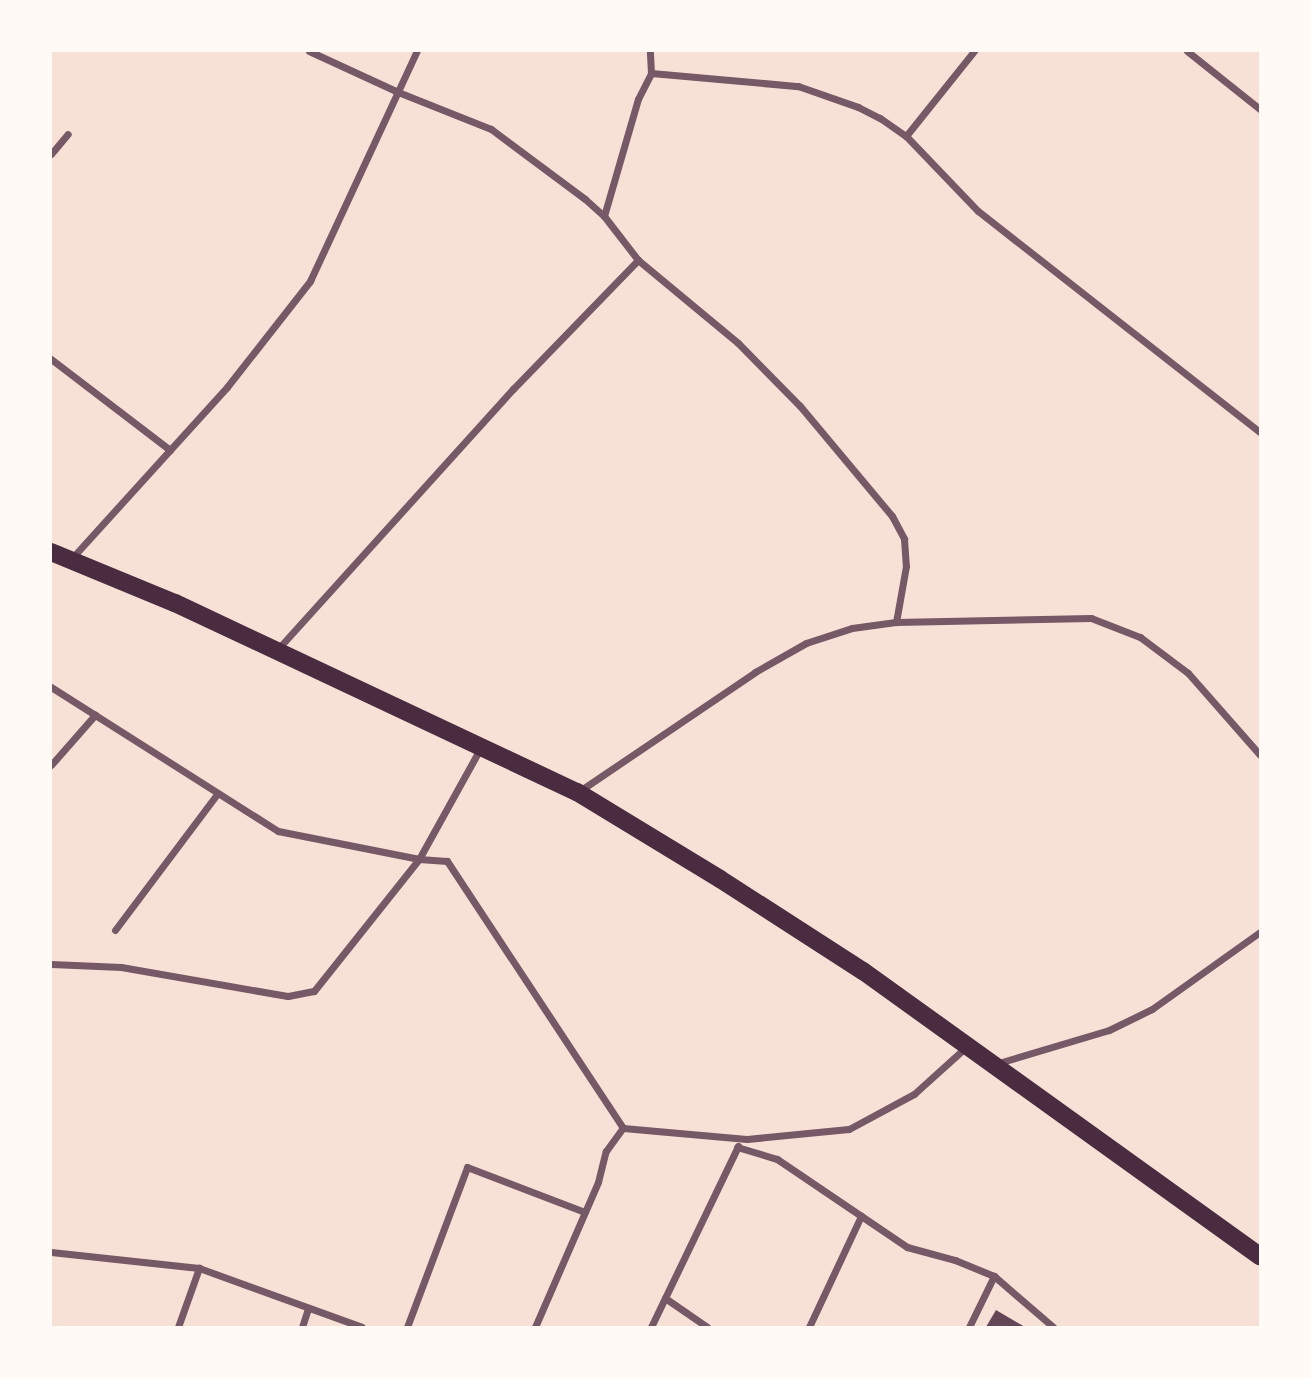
<!DOCTYPE html>
<style>
body{margin:0}
#map{position:relative;width:1311px;height:1378px;overflow:hidden;background:#f7e1d7;font-family:Georgia,serif}
div>[style]{position:absolute}
.building>*{inset:0;background:#644757}
.minor>*{height:7px;margin:-3.5px;padding:0 3.5px;transform-origin:3.5px;border-radius:3.5px;background:#755966}
.primary>*{height:18px;margin:-9px;padding:0 9px;transform-origin:9px;border-radius:9px;background:#4a2c40}
span{translate:-50% -50%;white-space:nowrap;text-align:center;line-height:1.15;-webkit-text-stroke:6px #fffaf5;paint-order:stroke}
.frame{position:absolute;inset:0;border:52px solid #fffaf5;pointer-events:none}
</style>
<div id="map">
<div class="building">
<div style="clip-path:polygon(996px 1310px,1025px 1327px,986px 1327px)"></div>
</div>
<div class="minor">
<div style="left:309px;top:51px;width:98px;rotate:24.7deg"></div>
<div style="left:398px;top:92px;width:100px;rotate:21.7deg"></div>
<div style="left:491px;top:129px;width:117px;rotate:36.7deg"></div>
<div style="left:585px;top:199px;width:25px;rotate:42deg"></div>
<div style="left:604px;top:216px;width:56px;rotate:52.3deg"></div>
<div style="left:638px;top:260px;width:130px;rotate:39.7deg"></div>
<div style="left:738px;top:343px;width:88px;rotate:45.5deg"></div>
<div style="left:800px;top:406px;width:143px;rotate:50.1deg"></div>
<div style="left:892px;top:516px;width:26px;rotate:62deg"></div>
<div style="left:904px;top:539px;width:27px;rotate:86deg"></div>
<div style="left:906px;top:566px;width:57px;rotate:100.1deg"></div>
<div style="left:1187px;top:51px;width:93px;rotate:38.5deg"></div>
<div style="left:651px;top:73px;width:148px;rotate:5.1deg"></div>
<div style="left:798px;top:86px;width:64px;rotate:19.3deg"></div>
<div style="left:858px;top:107px;width:25px;rotate:27deg"></div>
<div style="left:880px;top:118px;width:32px;rotate:35deg"></div>
<div style="left:906px;top:136px;width:104px;rotate:46.2deg"></div>
<div style="left:978px;top:211px;width:358px;rotate:38.1deg"></div>
<div style="left:906px;top:136px;width:109px;rotate:-51.3deg"></div>
<div style="left:51px;top:154px;width:26px;rotate:-50deg"></div>
<div style="left:604px;top:216px;width:122px;rotate:-73.8deg"></div>
<div style="left:638px;top:99px;width:29px;rotate:-63deg"></div>
<div style="left:651px;top:73px;width:22px;rotate:-93deg"></div>
<div style="left:51px;top:359px;width:150px;rotate:37.4deg"></div>
<div style="left:72px;top:558px;width:231px;rotate:-47.8deg"></div>
<div style="left:227px;top:387px;width:135px;rotate:-51.9deg"></div>
<div style="left:310px;top:281px;width:254px;rotate:-65.1deg"></div>
<div style="left:277px;top:650px;width:352px;rotate:-47.9deg"></div>
<div style="left:513px;top:389px;width:180px;rotate:-45.9deg"></div>
<div style="left:51px;top:687px;width:269px;rotate:32.4deg"></div>
<div style="left:278px;top:831px;width:144px;rotate:11.2deg"></div>
<div style="left:419px;top:859px;width:28px;rotate:4deg"></div>
<div style="left:447px;top:861px;width:320px;rotate:56.6deg"></div>
<div style="left:51px;top:765px;width:67px;rotate:-48.7deg"></div>
<div style="left:578px;top:792px;width:214px;rotate:-34.1deg"></div>
<div style="left:755px;top:672px;width:59px;rotate:-29.6deg"></div>
<div style="left:806px;top:643px;width:48px;rotate:-18.1deg"></div>
<div style="left:852px;top:628px;width:44px;rotate:-7.8deg"></div>
<div style="left:896px;top:622px;width:195px;rotate:-1.2deg"></div>
<div style="left:1091px;top:618px;width:53px;rotate:21.2deg"></div>
<div style="left:1140px;top:637px;width:60px;rotate:36.9deg"></div>
<div style="left:1188px;top:673px;width:109px;rotate:48.7deg"></div>
<div style="left:115px;top:930px;width:171px;rotate:-53.1deg"></div>
<div style="left:51px;top:964px;width:70px;rotate:2.5deg"></div>
<div style="left:121px;top:967px;width:169px;rotate:9.9deg"></div>
<div style="left:288px;top:996px;width:26px;rotate:-11deg"></div>
<div style="left:314px;top:991px;width:169px;rotate:-51.5deg"></div>
<div style="left:419px;top:859px;width:128px;rotate:-61deg"></div>
<div style="left:995px;top:1064px;width:119px;rotate:-16.6deg"></div>
<div style="left:1109px;top:1030px;width:48px;rotate:-26deg"></div>
<div style="left:1152px;top:1009px;width:133px;rotate:-35.5deg"></div>
<div style="left:737px;top:1147px;width:42px;rotate:16.7deg"></div>
<div style="left:777px;top:1159px;width:157px;rotate:34.1deg"></div>
<div style="left:907px;top:1247px;width:50px;rotate:15.2deg"></div>
<div style="left:955px;top:1260px;width:42px;rotate:22.3deg"></div>
<div style="left:994px;top:1276px;width:78px;rotate:40.8deg"></div>
<div style="left:51px;top:1252px;width:149px;rotate:6.2deg"></div>
<div style="left:199px;top:1268px;width:173px;rotate:19.9deg"></div>
<div style="left:665px;top:1298px;width:51px;rotate:34.6deg"></div>
<div style="left:178px;top:1327px;width:63px;rotate:-70.4deg"></div>
<div style="left:302px;top:1327px;width:19px;rotate:-72deg"></div>
<div style="left:407px;top:1327px;width:171px;rotate:-69.4deg"></div>
<div style="left:467px;top:1167px;width:126px;rotate:20.9deg"></div>
<div style="left:535px;top:1327px;width:158px;rotate:-66.5deg"></div>
<div style="left:598px;top:1182px;width:32px;rotate:-76deg"></div>
<div style="left:606px;top:1151px;width:29px;rotate:-54deg"></div>
<div style="left:623px;top:1128px;width:124px;rotate:5.1deg"></div>
<div style="left:747px;top:1139px;width:102px;rotate:-5.6deg"></div>
<div style="left:849px;top:1129px;width:74px;rotate:-28.3deg"></div>
<div style="left:914px;top:1094px;width:70px;rotate:-42.1deg"></div>
<div style="left:651px;top:1327px;width:201px;rotate:-64.3deg"></div>
<div style="left:809px;top:1327px;width:123px;rotate:-64.9deg"></div>
<div style="left:969px;top:1327px;width:57px;rotate:-63.9deg"></div>
</div>
<div class="primary">
<div style="left:51px;top:552px;width:134px;rotate:22.4deg"></div>
<div style="left:175px;top:603px;width:444px;rotate:25.2deg"></div>
<div style="left:577px;top:792px;width:167px;rotate:31.3deg"></div>
<div style="left:720px;top:879px;width:170px;rotate:32.8deg"></div>
<div style="left:863px;top:971px;width:489px;rotate:35.7deg"></div>
</div>
<div class="frame"></div>
</div>
